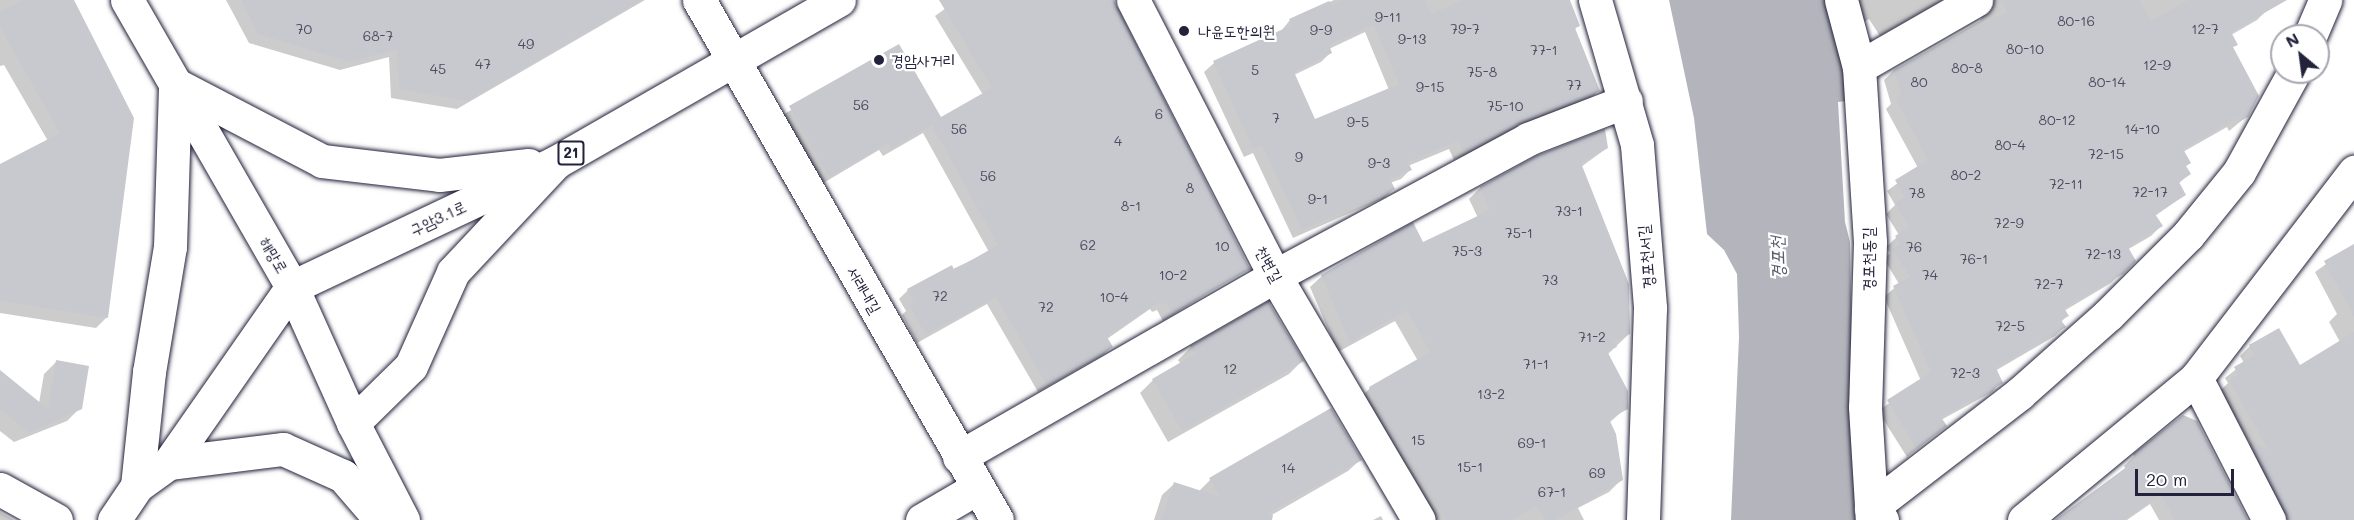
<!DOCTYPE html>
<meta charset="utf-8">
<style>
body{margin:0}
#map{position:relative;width:2354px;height:520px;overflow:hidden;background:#fff;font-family:Mali,"Poor Story",sans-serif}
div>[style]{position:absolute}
.water>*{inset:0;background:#b4b4bc}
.shadow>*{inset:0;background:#0003}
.building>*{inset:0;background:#c8c8cf}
.roads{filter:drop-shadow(0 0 2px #22223b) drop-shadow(0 0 2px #22223b)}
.minor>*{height:33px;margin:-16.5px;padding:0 16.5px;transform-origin:16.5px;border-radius:16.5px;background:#fff}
.major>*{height:33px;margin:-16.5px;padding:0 16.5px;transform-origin:16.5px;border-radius:16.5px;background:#fff}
.dots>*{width:16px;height:16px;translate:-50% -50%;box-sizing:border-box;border:3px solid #fff;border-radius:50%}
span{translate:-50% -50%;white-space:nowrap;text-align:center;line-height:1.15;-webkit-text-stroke:4.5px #fff;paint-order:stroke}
.number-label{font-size:14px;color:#4c4c60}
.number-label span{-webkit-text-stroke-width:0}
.shield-label span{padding:2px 4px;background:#fff;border:2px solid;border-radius:4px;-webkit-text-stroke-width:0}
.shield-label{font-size:15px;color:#22223b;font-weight:700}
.poi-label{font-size:16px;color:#22223b}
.left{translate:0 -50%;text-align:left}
.street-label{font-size:16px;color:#22223b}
.water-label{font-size:18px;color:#5c5c6f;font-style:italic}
.north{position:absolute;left:2270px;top:24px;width:60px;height:60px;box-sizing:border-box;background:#fff;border:2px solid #a7a7b1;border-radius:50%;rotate:331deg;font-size:16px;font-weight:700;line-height:24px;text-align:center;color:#22223b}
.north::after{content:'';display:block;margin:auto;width:21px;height:27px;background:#22223b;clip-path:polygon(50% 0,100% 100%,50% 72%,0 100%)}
.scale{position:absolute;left:2135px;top:469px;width:99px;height:27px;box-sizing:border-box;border:3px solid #22223b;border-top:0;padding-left:8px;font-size:18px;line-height:21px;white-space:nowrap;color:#22223b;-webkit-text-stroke:4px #fff;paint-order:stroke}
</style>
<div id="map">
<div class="water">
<div style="clip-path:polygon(1669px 0,1835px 0,1853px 100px,1838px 102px,1845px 222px,1850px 242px,1855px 520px,1731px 520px,1739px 337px,1737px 274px,1724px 250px,1707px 234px,1694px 118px)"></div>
</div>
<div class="shadow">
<div style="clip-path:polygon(0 0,71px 0,107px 317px,96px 328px,0 313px,0 165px,48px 141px,4px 65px,0 66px)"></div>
<div style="clip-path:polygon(226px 0,645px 0,457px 109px,391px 98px,389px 57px,340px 70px,249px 43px)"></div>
<div style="clip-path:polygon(957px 0,1113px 0,1248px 268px,1163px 321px,1157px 310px,1152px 312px,1150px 309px,1107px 339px,1111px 347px,1103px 355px,1038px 392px,987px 304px,917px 343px,902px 315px,906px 311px,899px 299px,908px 290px,989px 252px,923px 133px,883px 156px,879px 150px,820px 185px,781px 116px,899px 46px,940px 119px,983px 95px,935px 16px)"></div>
<div style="clip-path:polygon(evenodd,1334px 0,1568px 0,1579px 25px,1574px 30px,1598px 91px,1589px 100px,1454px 160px,1449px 149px,1408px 166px,1410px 170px,1401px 179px,1390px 183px,1394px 189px,1384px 198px,1293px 238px,1253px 153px,1244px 157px,1204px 72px,1214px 63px,1281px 31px,1290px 20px,1334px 0,1365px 32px,1389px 90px,1314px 121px,1294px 75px,1321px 62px,1330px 53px,1329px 49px,1365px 32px)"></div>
<div style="clip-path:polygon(1848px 0,1943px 0,1880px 36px,1869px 19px,1861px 24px)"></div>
<div style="clip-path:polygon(1980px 0,2267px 0,2267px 10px,2257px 20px,2231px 35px,2236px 44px,2232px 48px,2246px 117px,2229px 131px,2227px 127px,2183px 152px,2189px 163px,2185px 167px,2189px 174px,2178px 184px,2185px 195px,2155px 216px,2161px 226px,2151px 236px,2127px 250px,2134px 260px,2111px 283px,2064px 311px,2067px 316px,2061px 322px,2064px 327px,2055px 336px,1995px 371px,2001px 382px,1992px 392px,1941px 420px,1945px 426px,1907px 457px,1878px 411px,1921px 381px,1884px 297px,1899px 284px,1884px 259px,1890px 253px,1886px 247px,1899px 235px,1886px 214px,1895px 205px,1887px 191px,1918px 168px,1886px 109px,1891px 104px,1884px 80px,1894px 70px,1980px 21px,1986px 10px)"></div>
<div style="clip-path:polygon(1607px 148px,1581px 167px,1629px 334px,1607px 355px,1626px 408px,1609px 423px,1621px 480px,1609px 492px,1578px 508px,1584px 520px,1427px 520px,1358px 400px,1370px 388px,1418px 361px,1395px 321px,1338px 352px,1310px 287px,1322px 276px,1423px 244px,1478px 218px,1469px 199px,1480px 188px)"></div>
<div style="clip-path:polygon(2354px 244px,2354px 520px,2275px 520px,2241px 454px,2250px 444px,2220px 391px,2228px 383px,2225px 378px,2244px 363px,2240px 356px,2250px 346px,2299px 367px,2340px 342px,2329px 322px,2337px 314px,2315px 272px)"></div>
<div style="clip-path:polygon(1191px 347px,1302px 361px,1289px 374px,1168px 442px,1140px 393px,1153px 380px,1181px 364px,1178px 360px)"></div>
<div style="clip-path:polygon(56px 362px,80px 408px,67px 421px,14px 442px,0 431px,0 372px,39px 403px,44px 374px)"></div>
<div style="clip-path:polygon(1331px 410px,1360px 460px,1348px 471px,1263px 520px,1154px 520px,1162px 495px,1174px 484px,1198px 492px,1210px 480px)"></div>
<div style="clip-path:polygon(2134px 456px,2246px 520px,2159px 520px,2150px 504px,2127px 520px,2057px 520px,2126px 469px,2124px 466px)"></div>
<div style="clip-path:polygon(0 512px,14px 520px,0 520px)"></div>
<div style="clip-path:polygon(1381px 516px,1383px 520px,1373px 520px)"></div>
</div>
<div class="building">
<div style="clip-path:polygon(22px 0,74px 0,134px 118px,108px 318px,0 301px,0 164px,60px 133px,0 27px,0 12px)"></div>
<div style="clip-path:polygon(241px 0,642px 0,468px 101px,399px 89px,397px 49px,350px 62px,258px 34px)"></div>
<div style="clip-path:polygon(939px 0,1114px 0,1250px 269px,1172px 313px,1166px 302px,1161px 305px,1159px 302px,1107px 337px,1113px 347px,1047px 385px,996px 297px,926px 335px,909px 305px,914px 302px,907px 289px,952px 265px,954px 270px,998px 245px,932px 125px,892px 148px,888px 143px,829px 177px,789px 106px,899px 44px,941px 117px,992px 88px)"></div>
<div style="clip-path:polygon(evenodd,1342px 0,1425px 0,1431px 14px,1463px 0,1570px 0,1580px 26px,1575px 28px,1600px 91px,1521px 122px,1464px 152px,1458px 141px,1408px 162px,1412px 170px,1390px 179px,1395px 189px,1302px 230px,1262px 145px,1253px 149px,1213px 61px,1292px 25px,1289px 19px,1329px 1px,1332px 5px,1342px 0,1374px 24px,1399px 84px,1315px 119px,1294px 72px,1332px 53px,1329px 45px,1374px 24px)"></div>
<div style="clip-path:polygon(2001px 0,2139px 0,2151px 21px,2188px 0,2287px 0,2231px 32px,2238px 45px,2233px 47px,2259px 96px,2248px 117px,2239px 122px,2237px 118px,2183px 149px,2191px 163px,2186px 166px,2191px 174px,2179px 182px,2186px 195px,2155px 214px,2163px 226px,2128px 247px,2136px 261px,2123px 274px,2064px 308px,2069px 316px,2061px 320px,2066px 327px,1996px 368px,2003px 383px,1941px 417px,1947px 426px,1917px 449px,1887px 400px,1931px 372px,1893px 286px,1910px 277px,1892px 249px,1900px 244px,1895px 236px,1909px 227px,1895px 203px,1905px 197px,1895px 180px,1928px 160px,1895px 98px,1901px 95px,1894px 70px,2007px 12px)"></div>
<div style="clip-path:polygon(1605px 129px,1608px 148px,1581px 163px,1629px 284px,1630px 334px,1614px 341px,1617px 347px,1607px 351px,1628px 391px,1628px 409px,1609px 419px,1616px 434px,1623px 480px,1556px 520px,1545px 520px,1537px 506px,1511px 520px,1446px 520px,1374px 407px,1377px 406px,1369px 387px,1430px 352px,1407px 310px,1350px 342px,1321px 275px,1413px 222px,1423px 242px,1484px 213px,1490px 209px,1480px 187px,1536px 156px)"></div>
<div style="clip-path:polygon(2354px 244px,2354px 317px,2324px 261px)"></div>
<div style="clip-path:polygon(1268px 301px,1304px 361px,1182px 431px,1152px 379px,1195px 354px,1190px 346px)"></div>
<div style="clip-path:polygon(2279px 328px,2300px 365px,2354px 332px,2354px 520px,2288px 520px,2250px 442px,2269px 450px,2229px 380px,2238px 375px,2234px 367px,2255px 355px,2249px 345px)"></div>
<div style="clip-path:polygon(56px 360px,89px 366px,82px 409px,29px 433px,0 409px,0 370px,48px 409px)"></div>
<div style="clip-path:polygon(1331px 408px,1362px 460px,1268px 513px,1273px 515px,1272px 520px,1161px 520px,1174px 482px,1220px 497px,1209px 478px)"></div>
<div style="clip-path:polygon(2183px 415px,2197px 421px,2248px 520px,2175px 520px,2161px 495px,2124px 520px,2055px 520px,2136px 460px,2133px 454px)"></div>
</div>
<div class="roads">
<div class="minor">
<div style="left:699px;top:0;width:599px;rotate:60.18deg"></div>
<div style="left:1133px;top:0;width:310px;rotate:62.8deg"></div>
<div style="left:1275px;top:276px;width:283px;rotate:59.5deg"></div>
<div style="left:1595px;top:0;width:151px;rotate:73.8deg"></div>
<div style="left:1637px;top:145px;width:164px;rotate:85.4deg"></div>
<div style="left:1650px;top:308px;width:212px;rotate:91.9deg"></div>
<div style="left:1841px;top:0;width:69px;rotate:75deg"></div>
<div style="left:1859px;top:67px;width:175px;rotate:86.4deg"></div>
<div style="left:1870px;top:242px;width:165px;rotate:91.7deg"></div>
<div style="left:1865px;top:407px;width:113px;rotate:86.5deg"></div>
<div style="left:2310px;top:36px;width:39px;rotate:-67deg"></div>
<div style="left:1859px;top:67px;width:135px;rotate:-29.8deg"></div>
<div style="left:292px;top:287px;width:149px;rotate:65.8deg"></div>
<div style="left:353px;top:423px;width:109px;rotate:62.7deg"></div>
<div style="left:2196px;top:378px;width:160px;rotate:62.8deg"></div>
<div style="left:353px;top:423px;width:81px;rotate:-44.5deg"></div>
<div style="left:411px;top:366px;width:103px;rotate:-65.9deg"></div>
<div style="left:453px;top:272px;width:149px;rotate:-46.9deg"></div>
<div style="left:959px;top:457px;width:364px;rotate:-29.8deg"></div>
<div style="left:1275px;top:276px;width:288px;rotate:-28.4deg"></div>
<div style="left:1528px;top:139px;width:105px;rotate:-21.2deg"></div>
<div style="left:169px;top:463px;width:115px;rotate:-7deg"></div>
<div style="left:283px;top:449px;width:66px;rotate:24.2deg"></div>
<div style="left:343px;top:476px;width:58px;rotate:49.2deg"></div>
<div style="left:137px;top:486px;width:115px;rotate:-84deg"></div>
<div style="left:149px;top:372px;width:127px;rotate:-80.5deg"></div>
<div style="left:170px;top:247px;width:163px;rotate:-88.2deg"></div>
<div style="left:0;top:489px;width:64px;rotate:29deg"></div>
<div style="left:114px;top:520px;width:41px;rotate:-55.9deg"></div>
<div style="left:137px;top:486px;width:39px;rotate:-36deg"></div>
<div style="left:169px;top:463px;width:215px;rotate:-55.1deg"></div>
<div style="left:922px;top:520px;width:64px;rotate:-30.2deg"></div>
<div style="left:1882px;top:520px;width:16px;rotate:-133deg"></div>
<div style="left:1871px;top:508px;width:187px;rotate:-37.6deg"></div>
<div style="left:2019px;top:394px;width:119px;rotate:-41.6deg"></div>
<div style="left:2108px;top:315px;width:113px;rotate:-45deg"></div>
<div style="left:2188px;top:235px;width:81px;rotate:-51deg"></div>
<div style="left:2239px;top:172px;width:114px;rotate:-61.2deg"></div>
<div style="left:2024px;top:520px;width:223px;rotate:-39.5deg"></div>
<div style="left:2196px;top:378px;width:260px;rotate:-52.5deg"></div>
</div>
<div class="major">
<div style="left:127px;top:0;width:331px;rotate:60.1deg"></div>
<div style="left:292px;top:287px;width:292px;rotate:-25.3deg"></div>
<div style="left:556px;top:162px;width:326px;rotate:-29.8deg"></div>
<div style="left:175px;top:84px;width:166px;rotate:27.6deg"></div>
<div style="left:322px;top:161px;width:118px;rotate:6.8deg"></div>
<div style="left:439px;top:175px;width:90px;rotate:-6.4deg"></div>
</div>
</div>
<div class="dots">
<div style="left:1184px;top:31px;background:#22223b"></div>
<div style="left:879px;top:60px;background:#22223b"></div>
</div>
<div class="number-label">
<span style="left:1388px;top:17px">9-11</span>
<span style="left:2076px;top:21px">80-16</span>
<span style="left:304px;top:29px">70</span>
<span style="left:1465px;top:29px">79-7</span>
<span style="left:2205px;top:29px">12-7</span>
<span style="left:1321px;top:30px">9-9</span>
<span style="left:378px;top:36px">68-7</span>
<span style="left:1412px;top:39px">9-13</span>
<span style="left:526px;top:44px">49</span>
<span style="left:2025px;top:49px">80-10</span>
<span style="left:1544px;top:50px">77-1</span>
<span style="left:483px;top:64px">47</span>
<span style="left:2157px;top:65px">12-9</span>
<span style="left:1967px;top:68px">80-8</span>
<span style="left:438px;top:69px">45</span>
<span style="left:1255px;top:70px">5</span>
<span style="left:1482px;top:72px">75-8</span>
<span style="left:1919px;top:82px">80</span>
<span style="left:2107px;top:82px">80-14</span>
<span style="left:1574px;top:85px">77</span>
<span style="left:1430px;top:87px">9-15</span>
<span style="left:861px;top:105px">56</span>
<span style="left:1505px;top:106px">75-10</span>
<span style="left:1159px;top:114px">6</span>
<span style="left:1276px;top:118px">7</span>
<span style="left:2057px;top:120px">80-12</span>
<span style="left:1358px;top:122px">9-5</span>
<span style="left:959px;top:129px">56</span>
<span style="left:2142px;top:129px">14-10</span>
<span style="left:1118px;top:141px">4</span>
<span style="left:2010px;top:145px">80-4</span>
<span style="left:2106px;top:154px">72-15</span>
<span style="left:1299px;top:157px">9</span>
<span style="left:1379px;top:163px">9-3</span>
<span style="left:1966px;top:175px">80-2</span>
<span style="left:988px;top:176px">56</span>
<span style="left:2066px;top:184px">72-11</span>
<span style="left:1190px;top:188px">8</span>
<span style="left:2150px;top:192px">72-17</span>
<span style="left:1917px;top:193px">78</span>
<span style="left:1318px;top:199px">9-1</span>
<span style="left:1131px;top:206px">8-1</span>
<span style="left:1569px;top:211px">73-1</span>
<span style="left:2009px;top:223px">72-9</span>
<span style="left:1519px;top:233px">75-1</span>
<span style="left:1088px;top:245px">62</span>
<span style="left:1222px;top:246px">10</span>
<span style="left:1914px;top:247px">76</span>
<span style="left:1467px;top:251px">75-3</span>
<span style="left:2103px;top:254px">72-13</span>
<span style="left:1974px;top:259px">76-1</span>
<span style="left:1173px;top:275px">10-2</span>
<span style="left:1930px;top:275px">74</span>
<span style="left:1550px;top:280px">73</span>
<span style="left:2049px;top:284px">72-7</span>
<span style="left:940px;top:296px">72</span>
<span style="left:1114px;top:297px">10-4</span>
<span style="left:1046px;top:307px">72</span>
<span style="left:2010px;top:326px">72-5</span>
<span style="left:1592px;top:337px">71-2</span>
<span style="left:1536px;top:364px">71-1</span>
<span style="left:1230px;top:369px">12</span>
<span style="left:1965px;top:373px">72-3</span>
<span style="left:1491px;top:394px">13-2</span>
<span style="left:1418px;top:440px">15</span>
<span style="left:1532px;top:443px">69-1</span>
<span style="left:1470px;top:467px">15-1</span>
<span style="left:1288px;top:468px">14</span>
<span style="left:1597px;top:473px">69</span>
<span style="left:1552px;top:492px">67-1</span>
</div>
<div class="shield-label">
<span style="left:571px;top:153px">21</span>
</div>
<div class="poi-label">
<span class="left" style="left:1198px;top:31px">나윤도한의원</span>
<span class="left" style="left:891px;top:60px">경암사거리</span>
</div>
<div class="street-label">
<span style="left:438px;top:218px;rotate:-25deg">구암3.1로</span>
<span style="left:274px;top:255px;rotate:60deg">해망로</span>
<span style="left:1646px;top:257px;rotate:-95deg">경포천서길</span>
<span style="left:1868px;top:259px;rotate:-90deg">경포천동길</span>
<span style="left:1269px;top:264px;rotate:62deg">천변길</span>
<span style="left:864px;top:290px;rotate:60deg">서래내길</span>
</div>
<div class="water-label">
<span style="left:1777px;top:258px;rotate:-92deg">경포천</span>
</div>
<div class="north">N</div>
<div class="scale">20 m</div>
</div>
